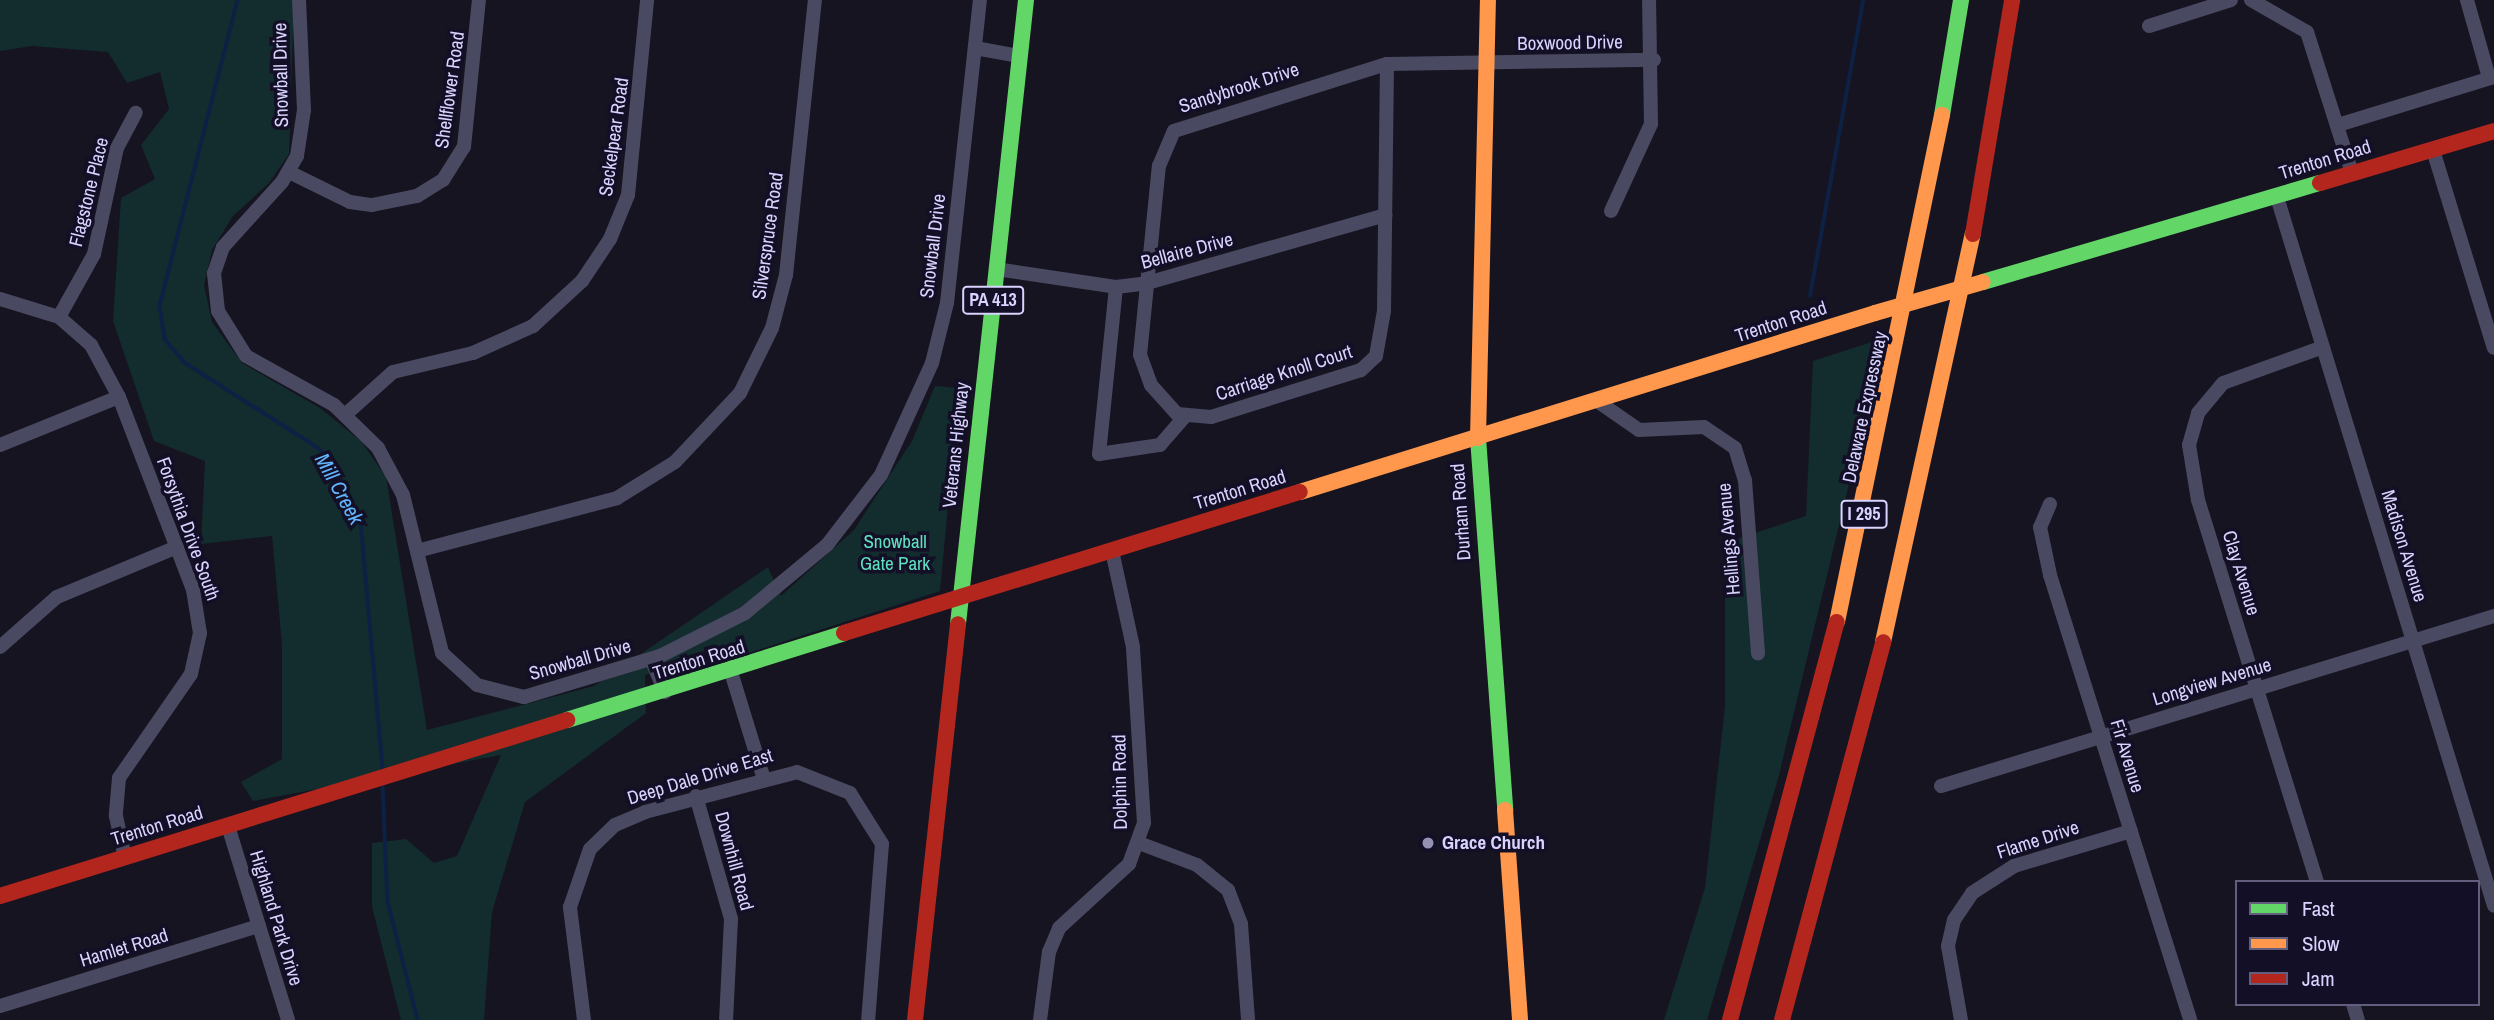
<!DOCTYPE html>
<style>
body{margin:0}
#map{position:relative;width:2494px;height:1020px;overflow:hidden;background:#161421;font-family:"Archivo Narrow",sans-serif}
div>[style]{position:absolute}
.green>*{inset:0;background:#132c2d}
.stream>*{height:3.5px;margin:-1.75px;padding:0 1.75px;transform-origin:1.75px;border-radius:1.75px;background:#0d2144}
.street>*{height:14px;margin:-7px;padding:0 7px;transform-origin:7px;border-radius:7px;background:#4a4962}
.fast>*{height:16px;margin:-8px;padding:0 8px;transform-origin:8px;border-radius:8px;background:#63d668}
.slow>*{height:16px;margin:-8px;padding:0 8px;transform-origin:8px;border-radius:8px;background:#ff974d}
.jam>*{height:16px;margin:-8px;padding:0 8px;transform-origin:8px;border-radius:8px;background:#b3261e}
.slow-bridge>*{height:16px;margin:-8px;padding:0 8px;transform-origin:8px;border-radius:8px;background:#ff974d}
.dots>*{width:19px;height:19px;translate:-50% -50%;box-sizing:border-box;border:4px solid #130f26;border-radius:50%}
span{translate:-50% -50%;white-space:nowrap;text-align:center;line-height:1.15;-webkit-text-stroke:7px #130f26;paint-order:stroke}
.shield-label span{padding:2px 5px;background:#130f26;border:2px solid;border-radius:5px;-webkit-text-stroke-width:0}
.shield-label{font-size:18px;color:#d9d4ff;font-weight:700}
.street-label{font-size:19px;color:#d9d4ff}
.park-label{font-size:19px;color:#5fe0c0}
.poi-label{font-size:19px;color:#d9d4ff;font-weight:700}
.left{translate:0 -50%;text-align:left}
.water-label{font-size:21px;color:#62b6ff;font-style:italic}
.legend{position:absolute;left:2235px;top:880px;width:245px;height:126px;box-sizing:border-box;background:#130f26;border:2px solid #625e7d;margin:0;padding:9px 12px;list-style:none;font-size:21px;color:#d9d4ff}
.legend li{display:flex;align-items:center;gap:14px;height:35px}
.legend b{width:35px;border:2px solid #625e7d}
</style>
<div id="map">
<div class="green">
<div style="clip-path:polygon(0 0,294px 0,289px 154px,269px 183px,233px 216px,212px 250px,204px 285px,212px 322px,242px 363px,320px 408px,361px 441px,386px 477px,427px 730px,594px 686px,768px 567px,781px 596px,854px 530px,912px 441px,935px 386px,959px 388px,940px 591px,712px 665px,708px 649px,645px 675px,646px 713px,525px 802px,492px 912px,484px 1020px,401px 1020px,372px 907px,372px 843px,406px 839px,434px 863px,457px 856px,501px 755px,253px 801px,241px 782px,282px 759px,282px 644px,272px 536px,201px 544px,205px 461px,154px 441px,113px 321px,121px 198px,155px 179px,141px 145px,169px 109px,160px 72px,127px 83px,108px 52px,32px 46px,0 51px)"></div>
<div style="clip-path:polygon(1884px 338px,1778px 779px,1707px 1020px,1664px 1020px,1705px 888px,1725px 706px,1725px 543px,1806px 516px,1813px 361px)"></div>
</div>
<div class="stream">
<div style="left:238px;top:0;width:316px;rotate:104.3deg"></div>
<div style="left:160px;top:306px;width:33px;rotate:81deg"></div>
<div style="left:165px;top:339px;width:30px;rotate:50deg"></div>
<div style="left:184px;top:362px;width:161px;rotate:32.6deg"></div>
<div style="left:320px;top:449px;width:84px;rotate:60.7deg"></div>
<div style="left:361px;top:522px;width:249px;rotate:84.9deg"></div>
<div style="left:1810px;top:296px;width:301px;rotate:-79.8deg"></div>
<div style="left:383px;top:784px;width:118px;rotate:87.6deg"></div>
<div style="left:388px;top:902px;width:122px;rotate:75.7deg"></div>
</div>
<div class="street">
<div style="left:299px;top:0;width:110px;rotate:87.4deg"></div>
<div style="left:304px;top:110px;width:47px;rotate:98.7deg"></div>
<div style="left:297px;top:156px;width:30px;rotate:120deg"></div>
<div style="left:282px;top:182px;width:88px;rotate:132.2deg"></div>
<div style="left:223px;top:247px;width:28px;rotate:109deg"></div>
<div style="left:214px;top:273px;width:38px;rotate:84deg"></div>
<div style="left:218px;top:311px;width:53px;rotate:58.1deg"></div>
<div style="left:246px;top:356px;width:101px;rotate:29.1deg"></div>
<div style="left:334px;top:405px;width:62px;rotate:44.3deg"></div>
<div style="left:378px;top:448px;width:53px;rotate:62deg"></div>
<div style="left:403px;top:495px;width:163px;rotate:76.1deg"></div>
<div style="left:442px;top:653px;width:47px;rotate:42.4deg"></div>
<div style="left:477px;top:685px;width:49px;rotate:14.3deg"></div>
<div style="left:524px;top:697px;width:142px;rotate:-16.8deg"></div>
<div style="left:660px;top:656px;width:95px;rotate:-26.8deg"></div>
<div style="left:745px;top:613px;width:107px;rotate:-39.7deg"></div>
<div style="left:827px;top:545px;width:88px;rotate:-52.4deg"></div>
<div style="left:881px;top:475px;width:123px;rotate:-65.5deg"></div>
<div style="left:932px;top:363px;width:62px;rotate:-76deg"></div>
<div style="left:947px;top:303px;width:305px;rotate:-83.8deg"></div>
<div style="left:2251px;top:0;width:64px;rotate:29.7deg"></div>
<div style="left:2307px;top:32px;width:148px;rotate:72.3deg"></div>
<div style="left:2467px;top:0;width:81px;rotate:74.2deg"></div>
<div style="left:2149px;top:26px;width:86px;rotate:-17.6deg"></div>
<div style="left:975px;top:48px;width:45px;rotate:10.3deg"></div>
<div style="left:1387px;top:64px;width:247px;rotate:90.7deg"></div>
<div style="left:1384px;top:311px;width:46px;rotate:100.1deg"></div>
<div style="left:1376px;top:356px;width:21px;rotate:137deg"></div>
<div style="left:1361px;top:370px;width:157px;rotate:162.6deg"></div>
<div style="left:1211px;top:417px;width:34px;rotate:-175deg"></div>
<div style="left:1177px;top:414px;width:39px;rotate:-132deg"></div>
<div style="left:1151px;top:385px;width:32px;rotate:-110deg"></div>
<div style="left:1140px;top:355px;width:190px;rotate:-84.3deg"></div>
<div style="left:1159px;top:166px;width:38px;rotate:-67deg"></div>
<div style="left:1174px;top:131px;width:223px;rotate:-17.5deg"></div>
<div style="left:1387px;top:64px;width:267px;rotate:-0.9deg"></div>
<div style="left:2338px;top:125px;width:163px;rotate:-17.1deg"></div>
<div style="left:2433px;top:150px;width:207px;rotate:72.9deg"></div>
<div style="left:289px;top:172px;width:68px;rotate:26.2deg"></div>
<div style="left:350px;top:202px;width:22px;rotate:8deg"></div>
<div style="left:372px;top:205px;width:46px;rotate:-11.3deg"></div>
<div style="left:417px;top:196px;width:31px;rotate:-32deg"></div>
<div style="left:443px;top:180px;width:39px;rotate:-58deg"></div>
<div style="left:464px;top:147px;width:148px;rotate:-84.2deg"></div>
<div style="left:2277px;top:197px;width:741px;rotate:72.98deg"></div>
<div style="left:1611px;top:211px;width:96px;rotate:-65.3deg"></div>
<div style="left:1651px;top:124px;width:124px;rotate:-90.9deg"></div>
<div style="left:996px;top:269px;width:121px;rotate:8.5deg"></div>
<div style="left:1116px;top:287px;width:31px;rotate:-7deg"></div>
<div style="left:1147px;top:283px;width:248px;rotate:-15.9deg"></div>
<div style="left:1116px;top:287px;width:168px;rotate:95.8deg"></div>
<div style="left:1099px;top:454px;width:62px;rotate:-8.4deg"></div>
<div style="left:1160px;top:445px;width:37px;rotate:-49deg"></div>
<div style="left:0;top:299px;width:62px;rotate:17deg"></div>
<div style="left:59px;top:317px;width:43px;rotate:41.2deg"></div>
<div style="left:91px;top:345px;width:59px;rotate:61.7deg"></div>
<div style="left:119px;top:397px;width:207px;rotate:69deg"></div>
<div style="left:193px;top:590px;width:44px;rotate:80.8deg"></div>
<div style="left:200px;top:633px;width:42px;rotate:102.4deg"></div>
<div style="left:191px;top:674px;width:126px;rotate:124.7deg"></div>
<div style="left:119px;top:778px;width:38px;rotate:95deg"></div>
<div style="left:116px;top:816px;width:43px;rotate:77.9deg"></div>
<div style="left:59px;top:317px;width:72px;rotate:-60.9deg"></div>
<div style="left:94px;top:254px;width:108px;rotate:-77.8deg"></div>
<div style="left:117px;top:148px;width:40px;rotate:-62deg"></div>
<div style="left:1600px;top:403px;width:47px;rotate:34.7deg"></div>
<div style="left:1639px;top:430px;width:65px;rotate:-2.6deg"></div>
<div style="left:1704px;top:427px;width:37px;rotate:34deg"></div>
<div style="left:1735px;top:448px;width:34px;rotate:73deg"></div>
<div style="left:1745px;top:480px;width:174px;rotate:85.7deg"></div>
<div style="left:345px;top:415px;width:64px;rotate:-41.9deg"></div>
<div style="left:393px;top:372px;width:82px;rotate:-13.4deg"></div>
<div style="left:473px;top:353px;width:66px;rotate:-24.2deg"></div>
<div style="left:533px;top:326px;width:67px;rotate:-42.6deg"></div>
<div style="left:582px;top:281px;width:50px;rotate:-56.3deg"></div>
<div style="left:610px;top:239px;width:48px;rotate:-67.8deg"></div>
<div style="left:628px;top:195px;width:196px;rotate:-84.4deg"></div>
<div style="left:0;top:445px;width:128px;rotate:-22deg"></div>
<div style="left:2050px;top:504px;width:25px;rotate:113deg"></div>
<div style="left:2040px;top:527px;width:49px;rotate:78.2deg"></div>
<div style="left:2050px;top:575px;width:467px;rotate:72.5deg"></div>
<div style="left:417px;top:551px;width:207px;rotate:-14.8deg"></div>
<div style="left:617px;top:498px;width:68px;rotate:-31.8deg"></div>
<div style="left:675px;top:462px;width:95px;rotate:-46.7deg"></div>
<div style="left:740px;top:393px;width:72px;rotate:-63.8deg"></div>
<div style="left:772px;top:328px;width:55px;rotate:-75.2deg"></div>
<div style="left:786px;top:275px;width:277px;rotate:-84deg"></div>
<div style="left:0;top:647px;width:76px;rotate:-41.3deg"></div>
<div style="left:57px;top:597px;width:130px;rotate:-22.6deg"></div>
<div style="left:651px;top:659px;width:36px;rotate:67deg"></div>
<div style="left:731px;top:672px;width:109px;rotate:72.9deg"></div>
<div style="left:1941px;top:786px;width:579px;rotate:-17.09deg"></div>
<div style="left:696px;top:796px;width:128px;rotate:74.1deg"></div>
<div style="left:731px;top:919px;width:101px;rotate:92.8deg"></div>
<div style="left:228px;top:826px;width:203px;rotate:72.8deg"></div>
<div style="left:1139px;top:843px;width:62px;rotate:20.8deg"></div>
<div style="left:1197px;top:865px;width:40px;rotate:39deg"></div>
<div style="left:1228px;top:890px;width:36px;rotate:69deg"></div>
<div style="left:1241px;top:924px;width:96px;rotate:85.8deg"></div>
<div style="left:2317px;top:882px;width:400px;rotate:-107.3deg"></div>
<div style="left:2198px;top:500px;width:56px;rotate:-99.3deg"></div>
<div style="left:2189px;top:445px;width:33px;rotate:-74deg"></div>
<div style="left:2198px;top:413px;width:39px;rotate:-50deg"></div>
<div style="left:2223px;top:383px;width:106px;rotate:-19.8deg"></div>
<div style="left:2353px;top:1004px;width:17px;rotate:73deg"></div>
<div style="left:0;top:1006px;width:271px;rotate:-17.2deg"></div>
<div style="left:584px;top:1020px;width:114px;rotate:-97.1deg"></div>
<div style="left:570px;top:907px;width:61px;rotate:-71deg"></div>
<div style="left:590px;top:849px;width:35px;rotate:-44deg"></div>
<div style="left:615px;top:825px;width:33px;rotate:-23deg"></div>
<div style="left:645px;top:812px;width:157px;rotate:-14.7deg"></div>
<div style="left:797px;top:772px;width:57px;rotate:21.6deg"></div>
<div style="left:850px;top:793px;width:60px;rotate:57.9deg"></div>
<div style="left:882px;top:844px;width:177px;rotate:94.5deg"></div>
<div style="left:1040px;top:1020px;width:69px;rotate:-82.5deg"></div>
<div style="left:1049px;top:952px;width:26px;rotate:-67deg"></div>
<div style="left:1059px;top:928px;width:95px;rotate:-42.4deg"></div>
<div style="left:1129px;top:864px;width:44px;rotate:-69.9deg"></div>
<div style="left:1144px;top:823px;width:176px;rotate:-93.6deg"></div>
<div style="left:1133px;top:647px;width:98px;rotate:-102.3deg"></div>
<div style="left:1961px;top:1020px;width:75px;rotate:-100deg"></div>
<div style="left:1948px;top:946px;width:27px;rotate:-77deg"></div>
<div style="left:1954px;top:920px;width:32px;rotate:-56deg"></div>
<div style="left:1972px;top:893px;width:50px;rotate:-32.7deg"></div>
<div style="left:2014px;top:866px;width:122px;rotate:-16.7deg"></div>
</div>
<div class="fast">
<div style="left:1942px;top:115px;width:117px;rotate:-80.6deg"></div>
<div style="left:1983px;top:282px;width:351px;rotate:-16.4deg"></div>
<div style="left:1478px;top:438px;width:373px;rotate:85.8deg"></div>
<div style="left:958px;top:624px;width:628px;rotate:-83.78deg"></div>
<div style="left:567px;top:720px;width:290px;rotate:-17.4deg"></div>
</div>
<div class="slow">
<div style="left:1478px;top:438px;width:438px;rotate:-88.7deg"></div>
<div style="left:1300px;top:492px;width:602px;rotate:-17.29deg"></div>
<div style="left:1837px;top:622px;width:518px;rotate:-78.3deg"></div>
<div style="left:1883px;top:642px;width:418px;rotate:-77.6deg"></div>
<div style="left:1505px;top:810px;width:211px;rotate:85.9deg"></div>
</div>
<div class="jam">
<div style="left:2320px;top:183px;width:182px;rotate:-16.6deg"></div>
<div style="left:1973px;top:234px;width:237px;rotate:-80.5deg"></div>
<div style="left:844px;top:633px;width:477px;rotate:-17.2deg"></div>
<div style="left:0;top:896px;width:594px;rotate:-17.24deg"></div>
<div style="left:915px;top:1020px;width:398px;rotate:-83.8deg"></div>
<div style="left:1730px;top:1020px;width:412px;rotate:-75deg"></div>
<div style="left:1782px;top:1020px;width:391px;rotate:-75deg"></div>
</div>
<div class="slow-bridge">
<div style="left:1875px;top:313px;width:112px;rotate:-16deg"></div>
</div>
<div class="dots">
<div style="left:1428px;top:843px;background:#9591b1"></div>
</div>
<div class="shield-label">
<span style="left:993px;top:300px">PA 413</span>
<span style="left:1864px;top:514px">I 295</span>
</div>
<div class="street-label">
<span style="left:1570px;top:43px;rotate:-1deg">Boxwood Drive</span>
<span style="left:281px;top:75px;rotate:-91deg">Snowball Drive</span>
<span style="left:1239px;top:88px;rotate:-18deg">Sandybrook Drive</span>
<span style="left:450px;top:90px;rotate:-82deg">Shellflower Road</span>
<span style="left:614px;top:137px;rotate:-82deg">Seckelpear Road</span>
<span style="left:2325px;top:160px;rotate:-17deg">Trenton Road</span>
<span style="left:89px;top:192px;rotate:-76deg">Flagstone Place</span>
<span style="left:768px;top:236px;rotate:-82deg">Silverspruce Road</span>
<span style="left:933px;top:246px;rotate:-83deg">Snowball Drive</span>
<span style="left:1187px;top:251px;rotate:-15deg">Bellaire Drive</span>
<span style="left:1781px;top:322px;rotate:-18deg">Trenton Road</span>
<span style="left:1284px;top:373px;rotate:-18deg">Carriage Knoll Court</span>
<span style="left:1865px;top:407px;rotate:-78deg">Delaware Expressway</span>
<span style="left:956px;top:445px;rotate:-84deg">Veterans Highway</span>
<span style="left:1240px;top:490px;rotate:-17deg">Trenton Road</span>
<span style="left:1461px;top:512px;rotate:-94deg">Durham Road</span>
<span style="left:188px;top:529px;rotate:70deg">Forsythia Drive South</span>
<span style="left:1729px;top:539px;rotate:-95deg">Hellings Avenue</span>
<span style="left:2404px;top:546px;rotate:73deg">Madison Avenue</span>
<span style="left:2241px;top:573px;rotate:73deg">Clay Avenue</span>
<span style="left:580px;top:660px;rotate:-16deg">Snowball Drive</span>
<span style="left:699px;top:660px;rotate:-17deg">Trenton Road</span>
<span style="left:2212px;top:682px;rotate:-17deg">Longview Avenue</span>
<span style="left:2127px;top:756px;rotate:73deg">Fir Avenue</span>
<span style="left:700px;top:777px;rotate:-17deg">Deep Dale Drive East</span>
<span style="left:1120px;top:782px;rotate:-91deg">Dolphin Road</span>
<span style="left:157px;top:826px;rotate:-17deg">Trenton Road</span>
<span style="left:2038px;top:840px;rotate:-18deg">Flame Drive</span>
<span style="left:734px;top:861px;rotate:75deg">Downhill Road</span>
<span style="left:276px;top:918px;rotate:73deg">Highland Park Drive</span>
<span style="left:124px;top:948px;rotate:-17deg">Hamlet Road</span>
</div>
<div class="park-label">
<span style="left:895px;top:553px">Snowball<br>Gate Park</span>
</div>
<div class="poi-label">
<span class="left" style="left:1442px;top:843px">Grace Church</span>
</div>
<div class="water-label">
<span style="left:339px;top:489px;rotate:61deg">Mill Creek</span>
</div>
<ul class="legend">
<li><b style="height:9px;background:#63d668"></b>Fast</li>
<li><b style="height:9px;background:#ff974d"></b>Slow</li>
<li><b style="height:9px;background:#b3261e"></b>Jam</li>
</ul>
</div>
